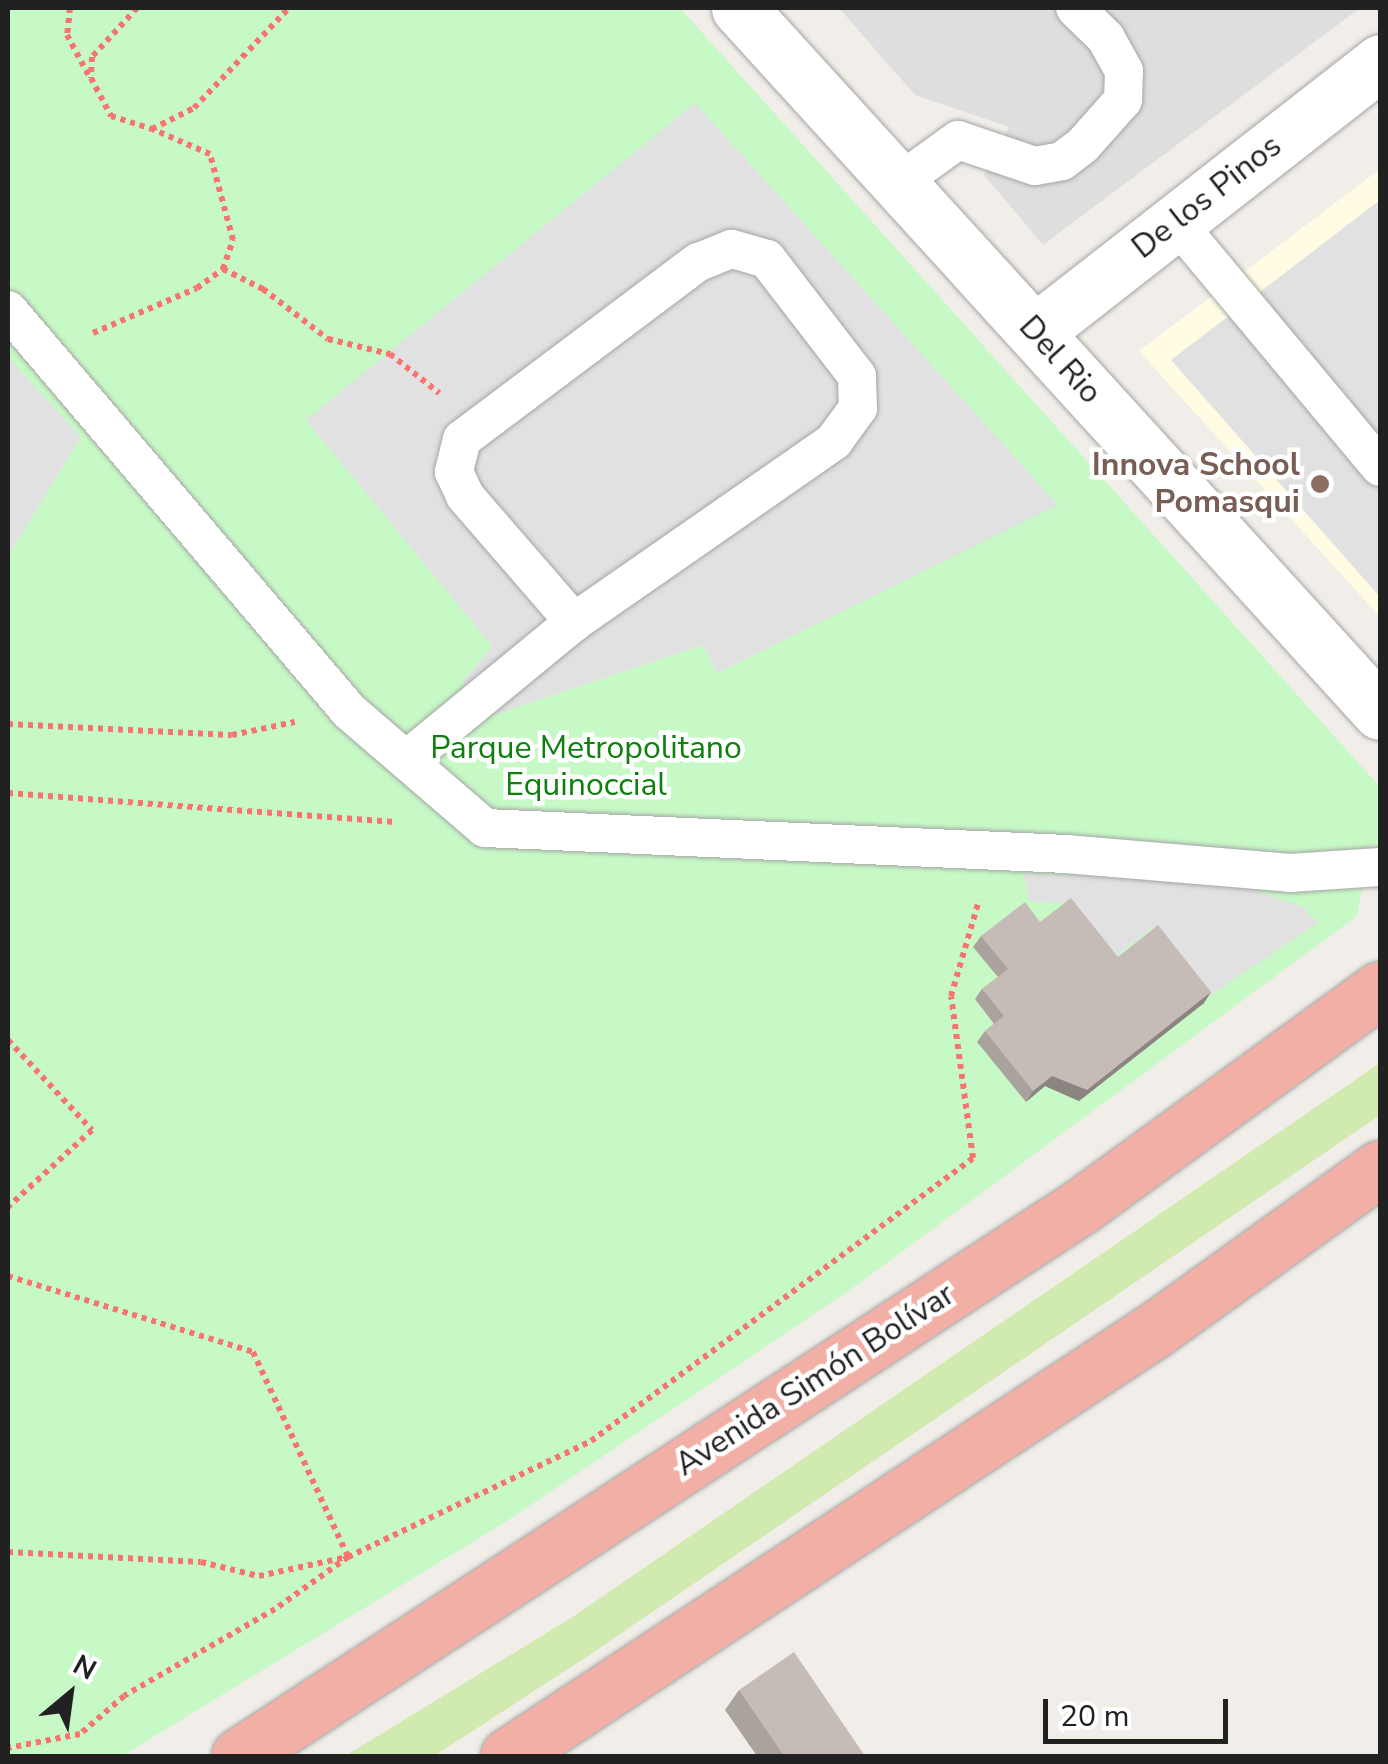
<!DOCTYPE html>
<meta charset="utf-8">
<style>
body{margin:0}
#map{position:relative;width:1388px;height:1764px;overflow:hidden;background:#f1ede8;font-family:"Nunito Sans",sans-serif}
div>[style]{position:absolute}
.residential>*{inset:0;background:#dfdede}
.education>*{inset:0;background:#fffce3}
.grass>*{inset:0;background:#d1eaaf}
.park>*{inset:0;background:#c7f9c6}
.parking>*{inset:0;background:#e1e1e1}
.path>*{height:6px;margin-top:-3px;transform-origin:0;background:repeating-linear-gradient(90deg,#f87471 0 5px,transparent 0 10px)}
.roads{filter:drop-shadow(0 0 2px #a5a5a5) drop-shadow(0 0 2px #a5a5a5)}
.service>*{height:38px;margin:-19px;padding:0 19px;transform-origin:19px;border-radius:19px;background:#fff}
.minor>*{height:55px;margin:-27.5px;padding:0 27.5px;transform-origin:27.5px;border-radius:27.5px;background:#fff}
.trunk>*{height:55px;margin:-27.5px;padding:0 27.5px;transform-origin:27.5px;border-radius:27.5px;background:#f1afa6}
.wall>*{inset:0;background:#aaa29d}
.shaded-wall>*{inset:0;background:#8b8480}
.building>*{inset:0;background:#c6bcb7}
.dots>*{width:28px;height:28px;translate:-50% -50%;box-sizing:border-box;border:5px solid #fff;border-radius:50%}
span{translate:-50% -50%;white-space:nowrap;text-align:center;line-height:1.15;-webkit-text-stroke:9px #fff;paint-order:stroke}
.street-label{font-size:32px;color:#212121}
.education-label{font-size:32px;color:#785e54;font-weight:700}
.right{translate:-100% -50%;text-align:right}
.park-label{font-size:32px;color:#0d800d}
.frame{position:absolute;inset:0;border:10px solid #212121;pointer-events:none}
.north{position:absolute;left:20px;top:1644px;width:100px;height:100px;-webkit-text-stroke:8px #fff;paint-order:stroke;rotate:29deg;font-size:28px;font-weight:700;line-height:40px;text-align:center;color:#212121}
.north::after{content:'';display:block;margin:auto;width:35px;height:45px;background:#212121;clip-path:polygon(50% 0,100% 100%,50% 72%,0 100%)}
.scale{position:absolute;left:1043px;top:1699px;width:185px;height:45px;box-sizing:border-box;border:5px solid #212121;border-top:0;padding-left:12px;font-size:30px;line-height:35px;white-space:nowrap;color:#212121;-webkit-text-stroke:8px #fff;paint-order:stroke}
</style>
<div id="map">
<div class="residential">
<div style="clip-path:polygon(839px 8px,1360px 8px,1043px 245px,984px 175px,1009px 127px,915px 95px)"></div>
</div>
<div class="education">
<div style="clip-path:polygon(1380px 169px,1380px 617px,1139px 351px)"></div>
</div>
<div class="grass">
<div style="clip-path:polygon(1380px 1063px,1380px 1115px,588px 1656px,434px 1756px,345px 1756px,571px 1618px)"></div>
</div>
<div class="park">
<div style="clip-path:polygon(8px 8px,680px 8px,1380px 787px,1380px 844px,1370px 846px,1357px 916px,857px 1285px,507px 1521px,122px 1756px,8px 1756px)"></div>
</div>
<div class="parking">
<div style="clip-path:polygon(695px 103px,1058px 505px,717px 673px,703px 645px,484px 718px,463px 681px,492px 646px,306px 420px)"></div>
<div style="clip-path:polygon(1380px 200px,1380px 597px,1171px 360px)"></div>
<div style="clip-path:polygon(8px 357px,81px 437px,8px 556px)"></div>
<div style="clip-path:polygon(1024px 873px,1231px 882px,1303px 907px,1318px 923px,1208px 997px,1152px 928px,1112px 959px,1065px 904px,1029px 901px)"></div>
</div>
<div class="path">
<div style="left:70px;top:8px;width:27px;rotate:96deg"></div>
<div style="left:67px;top:35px;width:47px;rotate:61.8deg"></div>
<div style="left:137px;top:8px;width:67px;rotate:132.6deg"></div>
<div style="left:92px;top:57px;width:21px;rotate:93deg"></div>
<div style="left:91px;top:78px;width:43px;rotate:62.2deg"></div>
<div style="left:111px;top:116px;width:43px;rotate:17.6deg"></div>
<div style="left:152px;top:129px;width:47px;rotate:-26.6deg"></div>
<div style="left:194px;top:108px;width:138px;rotate:-46.5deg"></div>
<div style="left:223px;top:269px;width:45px;rotate:26.6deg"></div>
<div style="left:263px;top:289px;width:82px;rotate:37.6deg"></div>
<div style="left:328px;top:339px;width:64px;rotate:13.6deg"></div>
<div style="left:390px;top:354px;width:63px;rotate:38.5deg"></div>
<div style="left:93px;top:333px;width:113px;rotate:-23.4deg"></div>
<div style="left:197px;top:288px;width:32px;rotate:-36deg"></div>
<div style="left:223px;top:269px;width:31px;rotate:-71deg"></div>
<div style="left:233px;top:240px;width:89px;rotate:-105deg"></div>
<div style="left:210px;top:154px;width:63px;rotate:-156.7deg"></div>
<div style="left:8px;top:724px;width:224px;rotate:2.8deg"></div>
<div style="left:232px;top:735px;width:64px;rotate:-11.7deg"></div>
<div style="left:8px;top:793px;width:388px;rotate:4.3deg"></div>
<div style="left:8px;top:1040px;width:123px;rotate:47deg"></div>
<div style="left:92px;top:1130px;width:114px;rotate:137.5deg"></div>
<div style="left:8px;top:1276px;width:257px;rotate:17.2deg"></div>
<div style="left:253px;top:1352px;width:226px;rotate:65.1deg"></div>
<div style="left:348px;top:1557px;width:90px;rotate:144.5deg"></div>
<div style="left:275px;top:1609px;width:174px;rotate:150.1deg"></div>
<div style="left:124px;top:1696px;width:58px;rotate:139.2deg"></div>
<div style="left:80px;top:1734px;width:73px;rotate:169deg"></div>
<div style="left:8px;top:1552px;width:193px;rotate:3deg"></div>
<div style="left:201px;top:1562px;width:60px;rotate:13.6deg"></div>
<div style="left:259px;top:1576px;width:91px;rotate:-12.1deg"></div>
<div style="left:348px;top:1557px;width:269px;rotate:-25.5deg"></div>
<div style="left:591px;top:1441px;width:475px;rotate:-36.5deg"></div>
<div style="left:973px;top:1158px;width:163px;rotate:-97.7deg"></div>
<div style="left:951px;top:996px;width:100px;rotate:-73.7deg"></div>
</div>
<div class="roads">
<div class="service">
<div style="left:897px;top:184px;width:75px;rotate:-35.8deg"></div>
<div style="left:958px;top:140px;width:81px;rotate:18.7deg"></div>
<div style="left:1035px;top:166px;width:27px;rotate:-10deg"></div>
<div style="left:1062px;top:161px;width:26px;rotate:-37deg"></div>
<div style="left:1083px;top:145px;width:60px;rotate:-48.4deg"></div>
<div style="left:1123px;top:100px;width:29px;rotate:-88deg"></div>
<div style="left:1124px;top:71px;width:38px;rotate:-119deg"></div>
<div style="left:1106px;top:38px;width:43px;rotate:-135.9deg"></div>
<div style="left:1175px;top:221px;width:320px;rotate:50.2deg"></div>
<div style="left:8px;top:310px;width:526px;rotate:49.62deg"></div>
<div style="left:349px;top:711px;width:179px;rotate:40.7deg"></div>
<div style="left:485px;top:828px;width:582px;rotate:2.56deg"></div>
<div style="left:1066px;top:854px;width:225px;rotate:4.8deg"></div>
<div style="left:1290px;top:873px;width:90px;rotate:-3.8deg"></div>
<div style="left:406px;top:760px;width:217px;rotate:-39.4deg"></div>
<div style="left:574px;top:622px;width:317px;rotate:-34.8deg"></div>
<div style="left:834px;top:441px;width:41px;rotate:-54deg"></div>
<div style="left:858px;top:408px;width:32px;rotate:-92deg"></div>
<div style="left:857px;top:376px;width:148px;rotate:-127.6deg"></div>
<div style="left:767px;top:259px;width:37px;rotate:-164deg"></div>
<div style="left:731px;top:249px;width:35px;rotate:158deg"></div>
<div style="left:698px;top:262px;width:295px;rotate:143.1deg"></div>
<div style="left:462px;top:439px;width:34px;rotate:104deg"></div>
<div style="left:454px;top:472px;width:26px;rotate:65deg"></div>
<div style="left:465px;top:496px;width:167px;rotate:49.1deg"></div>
</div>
<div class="minor">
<div style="left:739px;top:8px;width:952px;rotate:47.68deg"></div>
<div style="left:1035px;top:332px;width:438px;rotate:-38deg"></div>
</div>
<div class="trunk">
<div style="left:239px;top:1756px;width:1004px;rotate:-33.14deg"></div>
<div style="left:1080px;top:1207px;width:371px;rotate:-36deg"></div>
<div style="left:508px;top:1756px;width:776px;rotate:-33.38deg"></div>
<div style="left:1156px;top:1329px;width:276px;rotate:-35.7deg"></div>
</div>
</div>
<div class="wall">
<div style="clip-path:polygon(1040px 922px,1118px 957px,1204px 1003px,1079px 1101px,1045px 1086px,1026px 1102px,977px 1042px,985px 1031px,994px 1024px,975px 999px,982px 989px,998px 977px,973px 947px,981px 936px)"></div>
<div style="clip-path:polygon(739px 1690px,865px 1756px,757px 1756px,725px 1710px)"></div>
</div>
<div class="shaded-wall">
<div style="clip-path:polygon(1211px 992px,1204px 1003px,1079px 1101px,1045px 1086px,1026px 1102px,1033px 1091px,1052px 1076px)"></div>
</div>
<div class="building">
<div style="clip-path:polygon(1071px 898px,1118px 957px,1158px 925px,1211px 992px,1087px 1090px,1052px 1076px,1033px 1091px,985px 1031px,1004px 1016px,982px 989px,1008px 969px,981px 936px,1025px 902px,1040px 922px)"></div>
<div style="clip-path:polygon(794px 1652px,865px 1756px,784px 1756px,739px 1690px)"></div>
</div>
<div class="dots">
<div style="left:1320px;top:484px;background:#8d6e63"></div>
</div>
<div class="street-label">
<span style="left:1207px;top:197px;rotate:-38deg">De los Pinos</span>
<span style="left:1060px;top:360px;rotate:48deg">Del Rio</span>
<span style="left:815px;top:1380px;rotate:-33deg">Avenida Simón Bolívar</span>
</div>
<div class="education-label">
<span class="right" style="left:1300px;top:484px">Innova School<br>Pomasqui</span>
</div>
<div class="park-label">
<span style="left:586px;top:767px">Parque Metropolitano<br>Equinoccial</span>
</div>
<div class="frame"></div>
<div class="north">N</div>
<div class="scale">20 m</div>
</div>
